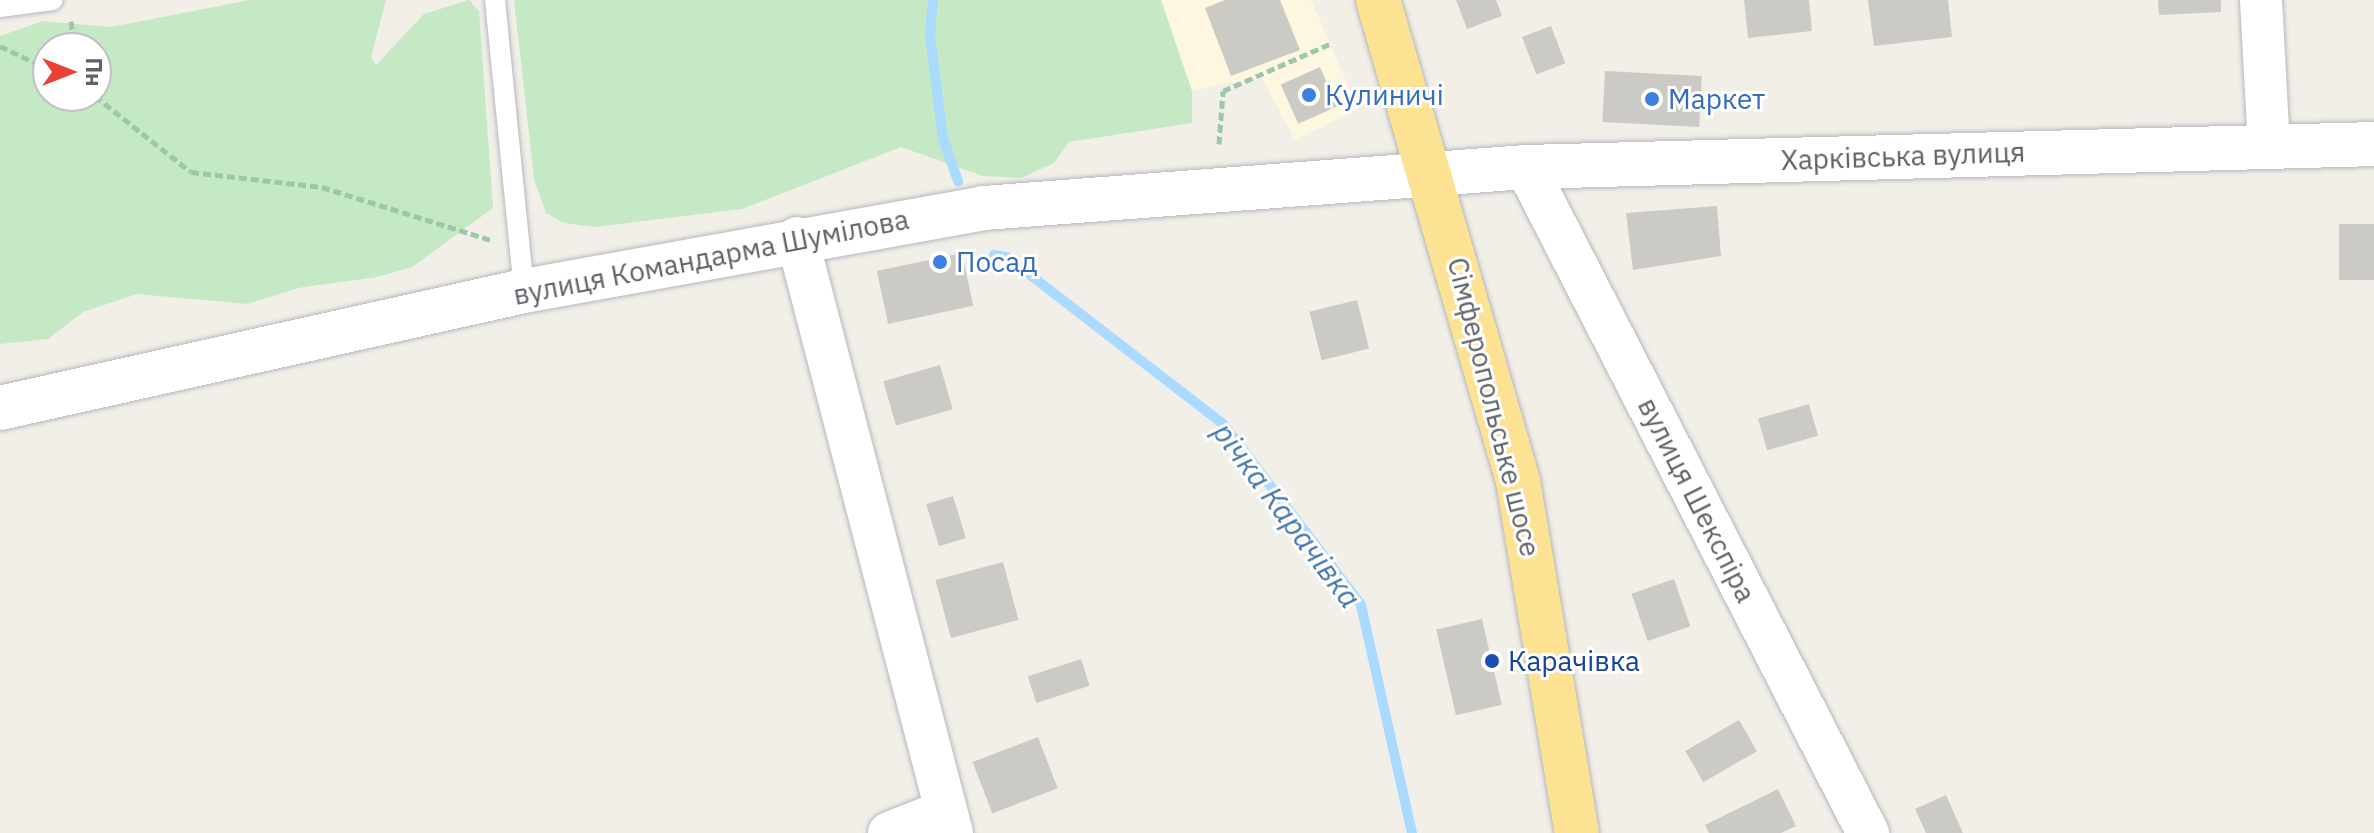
<!DOCTYPE html>
<meta charset="utf-8">
<style>
body{margin:0}
#map{position:relative;width:2374px;height:833px;overflow:hidden;background:#f1efe8;font-family:"IBM Plex Sans",sans-serif}
div>[style]{position:absolute}
.commercial>*{inset:0;background:#fef7e0}
.green>*{inset:0;background:#c5e8c5}
.stream>*{height:10px;margin:-5px;padding:0 5px;transform-origin:5px;border-radius:5px;background:#aadaff}
.building>*{inset:0;background:#cccac5;transform-origin:0 0}
.path>*{height:5px;margin-top:-2.5px;transform-origin:0;background:repeating-linear-gradient(90deg,#9cc7a9 0 8px,transparent 0 12px)}
.roads{filter:drop-shadow(0 0 2px #b5b8bc) drop-shadow(0 0 2px #b5b8bc)}
.lane>*{height:20px;margin:-10px;padding:0 10px;transform-origin:10px;border-radius:10px;background:#fff}
.street>*{height:42px;margin:-21px;padding:0 21px;transform-origin:21px;border-radius:21px;background:#fff}
.secondary>*{height:44px;margin:-22px;padding:0 22px;transform-origin:22px;border-radius:22px;background:#fff}
.highway>*{height:44px;margin:-22px;padding:0 22px;transform-origin:22px;border-radius:22px;background:#fde293}
.dots>*{width:22px;height:22px;translate:-50% -50%;box-sizing:border-box;border:4px solid #fff;border-radius:50%}
span{translate:-50% -50%;white-space:nowrap;text-align:center;line-height:1.15;-webkit-text-stroke:6px #fff;paint-order:stroke}
.shop-label{font-size:28px;color:#366cbe}
.left{translate:0 -50%;text-align:left}
.street-label{font-size:28px;color:#5f6368}
.transit-label{font-size:28px;color:#164399}
.water-label{font-size:30px;color:#4174aa;font-style:italic}
.north{position:absolute;left:32px;top:32px;width:80px;height:80px;box-sizing:border-box;background:#fff;border:2px solid #bfc1c3;border-radius:50%;rotate:90deg;font-size:22px;font-weight:700;line-height:32px;text-align:center;color:#5f6368}
.north::after{content:'';display:block;margin:auto;width:28px;height:36px;background:#ea4335;clip-path:polygon(50% 0,100% 100%,50% 72%,0 100%)}
</style>
<div id="map">
<div class="commercial">
<div style="clip-path:polygon(1161px 0,1311px 0,1358px 109px,1295px 140px,1261px 76px,1192px 91px)"></div>
</div>
<div class="green">
<div style="clip-path:polygon(evenodd,250px 0,386px 0,371px 57px,376px 65px,424px 14px,469px 0,479px 11px,493px 208px,412px 267px,377px 277px,298px 288px,248px 304px,137px 294px,83px 312px,48px 339px,0 344px,0 36px,43px 21px,111px 27px,250px 0,48px 48px,96px 48px,96px 96px,48px 96px,48px 48px)"></div>
<div style="clip-path:polygon(514px 0,1161px 0,1192px 91px,1192px 123px,1069px 142px,1054px 163px,1021px 178px,983px 176px,901px 147px,742px 209px,594px 227px,564px 223px,546px 213px,534px 179px)"></div>
</div>
<div class="stream">
<div style="left:933px;top:0;width:34px;rotate:95deg"></div>
<div style="left:930px;top:34px;width:105px;rotate:82.9deg"></div>
<div style="left:943px;top:138px;width:46px;rotate:70.8deg"></div>
<div style="left:994px;top:255px;width:13px;rotate:9deg"></div>
<div style="left:1007px;top:257px;width:274px;rotate:37.7deg"></div>
<div style="left:1224px;top:425px;width:226px;rotate:52.7deg"></div>
<div style="left:1361px;top:605px;width:234px;rotate:77.4deg"></div>
</div>
<div class="building">
<div style="clip-path:polygon(1225px 0,1280px 0,1300px 50px,1231px 76px,1205px 8px)"></div>
<div style="clip-path:polygon(1456px 0,1496px 0,1502px 16px,1467px 29px)"></div>
<div style="clip-path:polygon(1744px 0,1809px 0,1812px 31px,1748px 38px)"></div>
<div style="clip-path:polygon(1868px 0,1948px 0,1952px 37px,1874px 46px)"></div>
<div style="clip-path:polygon(2158px 0,2221px 0,2221px 12px,2159px 15px)"></div>
<div style="left:1551px;top:26px;width:40px;height:31px;rotate:69deg"></div>
<div style="left:1320px;top:67px;width:43px;height:43px;rotate:66deg"></div>
<div style="left:1605px;top:71px;width:97px;height:51px;rotate:3deg"></div>
<div style="clip-path:polygon(1717px 206px,1721px 256px,1633px 270px,1626px 213px)"></div>
<div style="left:2339px;top:224px;width:35px;height:56px"></div>
<div style="left:962px;top:253px;width:54px;height:87px;rotate:78deg"></div>
<div style="left:1357px;top:300px;width:50px;height:49px;rotate:76deg"></div>
<div style="left:940px;top:365px;width:46px;height:59px;rotate:74deg"></div>
<div style="left:1809px;top:404px;width:33px;height:53px;rotate:74deg"></div>
<div style="left:953px;top:496px;width:44px;height:28px;rotate:73deg"></div>
<div style="left:1003px;top:562px;width:60px;height:70px;rotate:75deg"></div>
<div style="left:1674px;top:579px;width:50px;height:45px;rotate:71deg"></div>
<div style="left:1482px;top:619px;width:88px;height:47px;rotate:77deg"></div>
<div style="left:1081px;top:659px;width:28px;height:56px;rotate:72deg"></div>
<div style="left:1739px;top:720px;width:36px;height:62px;rotate:60deg"></div>
<div style="left:1038px;top:737px;width:55px;height:70px;rotate:69deg"></div>
<div style="clip-path:polygon(1778px 789px,1796px 826px,1781px 833px,1709px 833px,1705px 825px)"></div>
<div style="clip-path:polygon(1946px 795px,1963px 833px,1926px 833px,1915px 809px)"></div>
</div>
<div class="path">
<div style="left:71px;top:21px;width:27px;rotate:82deg"></div>
<div style="left:0;top:46px;width:53px;rotate:25.6deg"></div>
<div style="left:95px;top:96px;width:122px;rotate:38.4deg"></div>
<div style="left:191px;top:172px;width:132px;rotate:6.5deg"></div>
<div style="left:322px;top:187px;width:180px;rotate:17.4deg"></div>
<div style="left:1219px;top:144px;width:53px;rotate:-85.7deg"></div>
<div style="left:1223px;top:91px;width:119px;rotate:-23.8deg"></div>
</div>
<div class="roads">
<div class="lane">
<div style="left:495px;top:0;width:292px;rotate:84.3deg"></div>
<div style="left:0;top:7px;width:53px;rotate:-7.5deg"></div>
</div>
<div class="street">
<div style="left:2261px;top:0;width:146px;rotate:86.9deg"></div>
<div style="left:1526px;top:167px;width:749px;rotate:62.82deg"></div>
<div style="left:797px;top:238px;width:615px;rotate:75.4deg"></div>
<div style="left:889px;top:833px;width:57px;rotate:-21.6deg"></div>
</div>
<div class="secondary">
<div style="left:0;top:408px;width:537px;rotate:-12.59deg"></div>
<div style="left:524px;top:291px;width:467px;rotate:-10.2deg"></div>
<div style="left:984px;top:208px;width:544px;rotate:-4.33deg"></div>
<div style="left:1526px;top:167px;width:848px;rotate:-1.55deg"></div>
</div>
<div class="highway">
<div style="left:1378px;top:0;width:501px;rotate:73.77deg"></div>
<div style="left:1518px;top:481px;width:357px;rotate:80.5deg"></div>
</div>
</div>
<div class="dots">
<div style="left:1309px;top:95px;background:#3f7fe0"></div>
<div style="left:1652px;top:99px;background:#3f7fe0"></div>
<div style="left:940px;top:262px;background:#3f7fe0"></div>
<div style="left:1492px;top:661px;background:#1a4fb4"></div>
</div>
<div class="shop-label">
<span class="left" style="left:1325px;top:95px">Кулиничі</span>
<span class="left" style="left:1668px;top:99px">Маркет</span>
<span class="left" style="left:956px;top:262px">Посад</span>
</div>
<div class="street-label">
<span style="left:1903px;top:156px;rotate:-2deg">Харківська вулиця</span>
<span style="left:711px;top:257px;rotate:-11deg">вулиця Командарма Шумілова</span>
<span style="left:1494px;top:407px;rotate:76deg">Сімферопольське шосе</span>
<span style="left:1697px;top:500px;rotate:63deg">вулиця Шекспіра</span>
</div>
<div class="transit-label">
<span class="left" style="left:1508px;top:661px">Карачівка</span>
</div>
<div class="water-label">
<span style="left:1287px;top:515px;rotate:53deg">річка Карачівка</span>
</div>
<div class="north">Пн</div>
</div>
